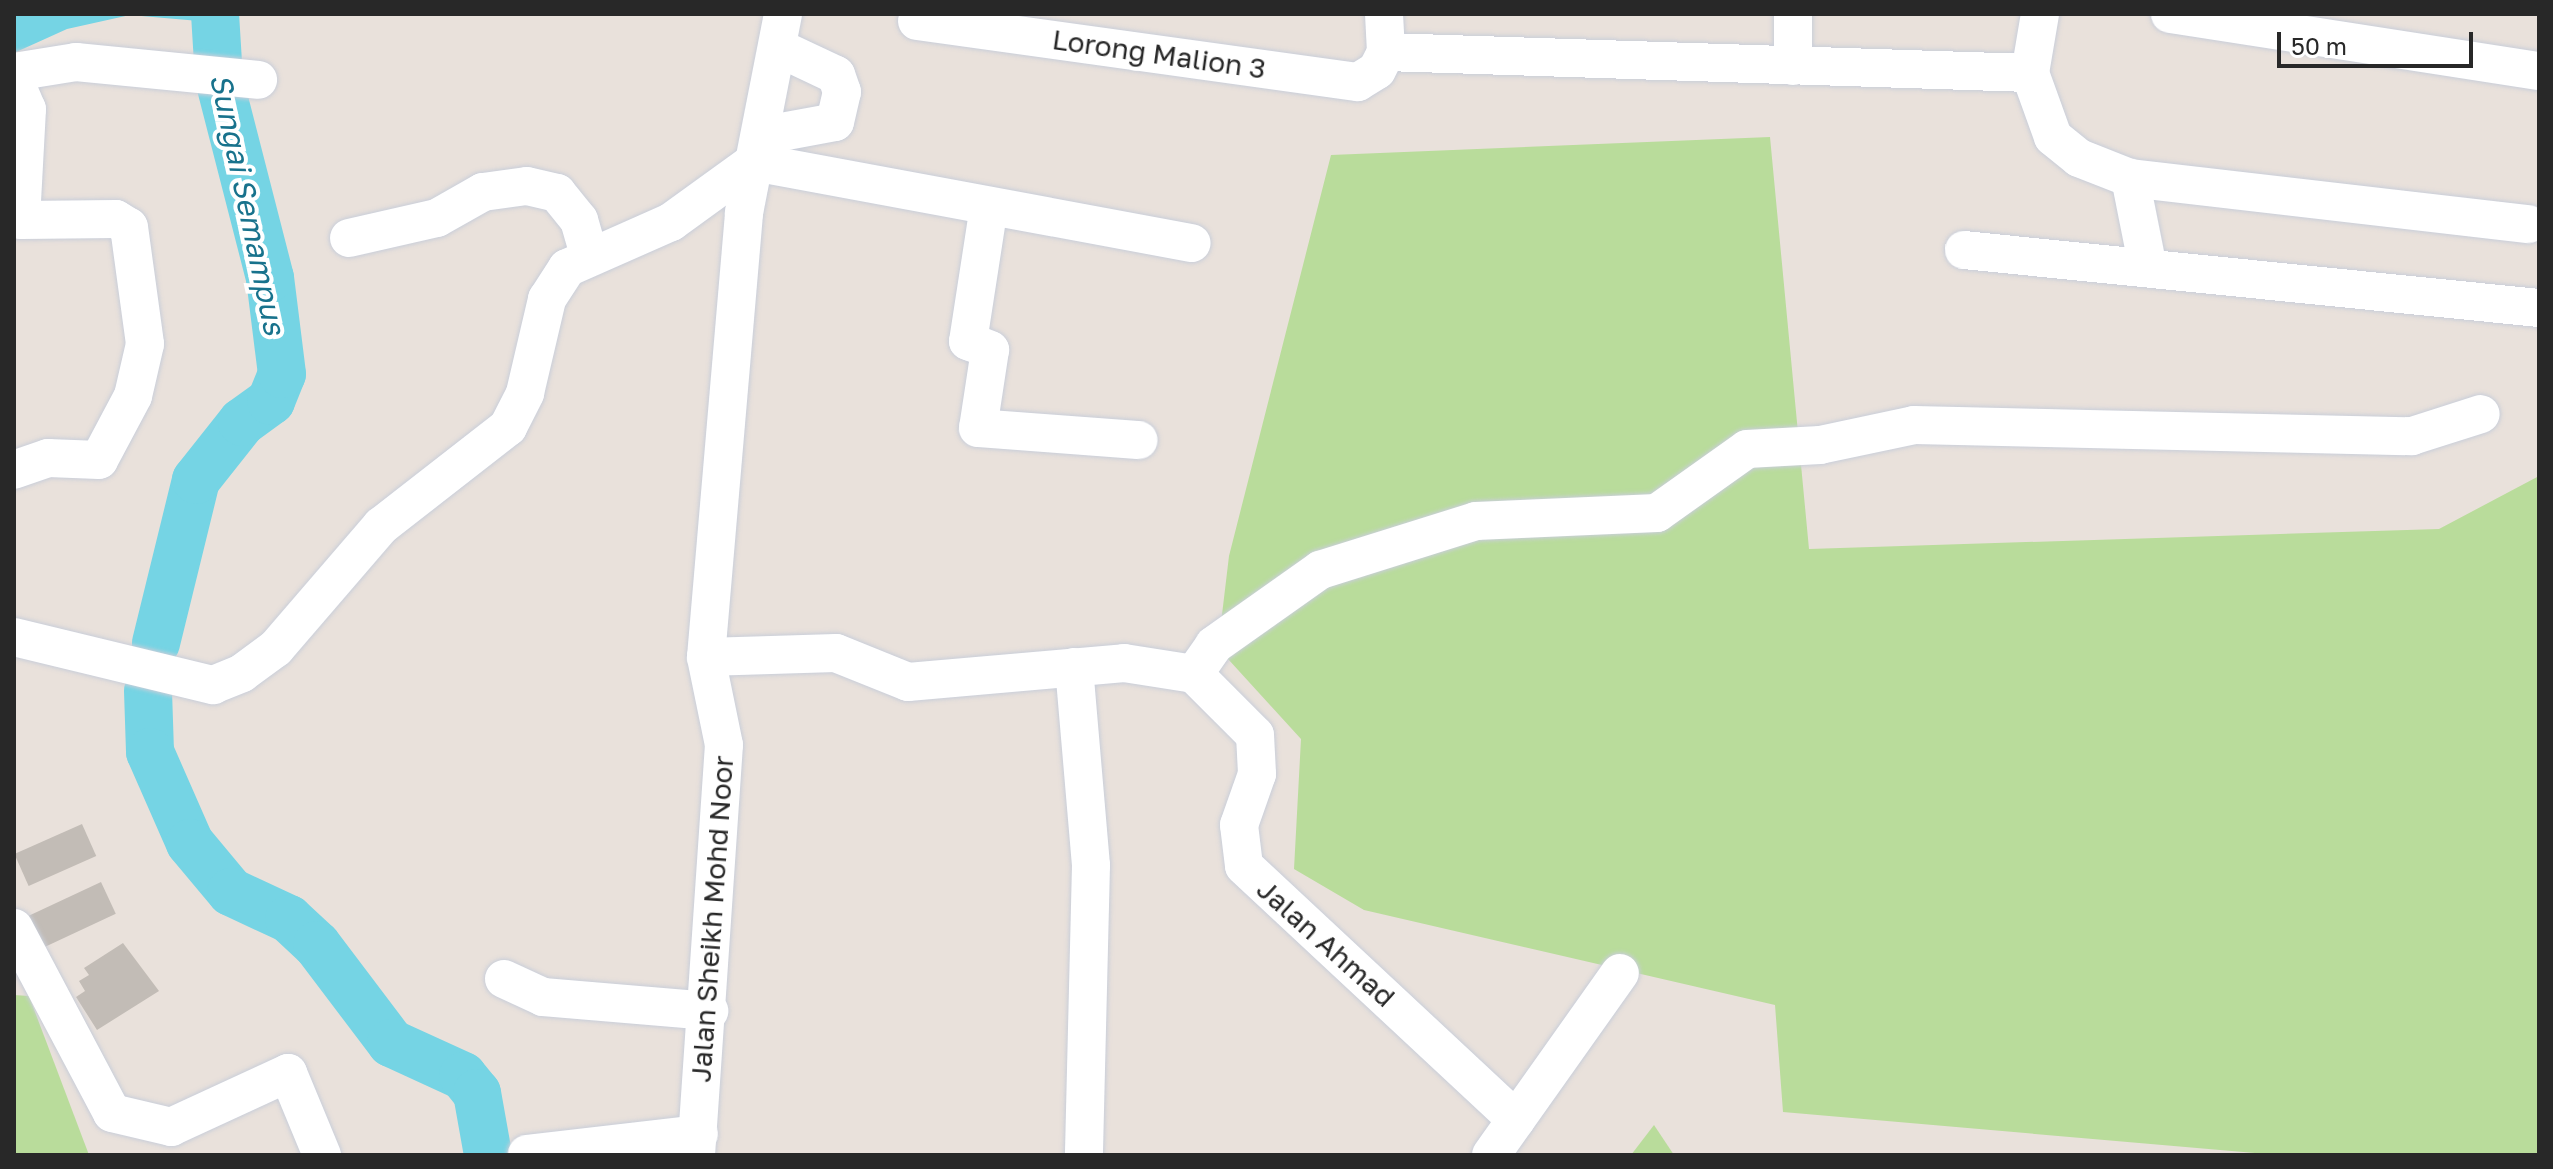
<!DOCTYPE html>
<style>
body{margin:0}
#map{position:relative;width:2553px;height:1169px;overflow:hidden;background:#e9e1db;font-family:"Golos Text",sans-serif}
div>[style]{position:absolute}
.green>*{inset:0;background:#b9dc9b}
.water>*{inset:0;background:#75d4e4}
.river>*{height:48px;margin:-24px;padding:0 24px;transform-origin:24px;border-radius:24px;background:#75d4e4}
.building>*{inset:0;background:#c2bcb6;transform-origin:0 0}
.roads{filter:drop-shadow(0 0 2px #c9ced9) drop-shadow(0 0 2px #c9ced9)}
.minor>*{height:38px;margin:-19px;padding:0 19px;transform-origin:19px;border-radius:19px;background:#fff}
span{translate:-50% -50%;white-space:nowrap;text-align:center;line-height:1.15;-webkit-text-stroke:8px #fff;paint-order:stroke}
.street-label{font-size:28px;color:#282828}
.water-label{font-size:30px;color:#18728c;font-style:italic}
.frame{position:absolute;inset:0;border:16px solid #282828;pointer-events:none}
.scale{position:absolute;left:2277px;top:32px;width:196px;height:36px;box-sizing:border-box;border:4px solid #282828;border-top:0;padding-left:10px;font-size:24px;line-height:28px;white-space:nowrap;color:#282828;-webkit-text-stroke:6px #fff;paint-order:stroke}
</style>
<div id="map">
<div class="green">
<div style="clip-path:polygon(1770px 137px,1809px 549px,2439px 529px,2539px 476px,2539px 1155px,2278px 1155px,1783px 1112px,1775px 1005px,1364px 910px,1294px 869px,1301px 739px,1218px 648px,1229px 556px,1331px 155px)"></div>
<div style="clip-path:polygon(14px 995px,29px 996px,89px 1155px,14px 1155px)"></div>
<div style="clip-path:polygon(1654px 1125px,1674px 1155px,1631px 1155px)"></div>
</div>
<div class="water">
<div style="clip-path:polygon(14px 14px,228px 14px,199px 21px,130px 15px,67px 29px,14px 53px)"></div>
</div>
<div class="river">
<div style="left:156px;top:643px;width:168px;rotate:-76.2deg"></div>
<div style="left:196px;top:480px;width:74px;rotate:-51.6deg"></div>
<div style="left:242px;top:422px;width:36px;rotate:-36deg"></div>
<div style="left:271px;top:401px;width:29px;rotate:-68deg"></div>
<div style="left:282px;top:374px;width:97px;rotate:-97.1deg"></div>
<div style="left:270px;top:278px;width:205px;rotate:-104.4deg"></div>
<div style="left:219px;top:79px;width:65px;rotate:-93.5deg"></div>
<div style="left:148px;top:691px;width:61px;rotate:88.1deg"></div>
<div style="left:150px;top:752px;width:99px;rotate:66.3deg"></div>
<div style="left:190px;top:843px;width:64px;rotate:50.1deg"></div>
<div style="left:231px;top:892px;width:64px;rotate:25deg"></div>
<div style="left:289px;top:919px;width:38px;rotate:43deg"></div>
<div style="left:317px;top:945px;width:123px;rotate:52.9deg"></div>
<div style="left:391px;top:1043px;width:79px;rotate:24.6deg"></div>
<div style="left:463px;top:1076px;width:22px;rotate:51deg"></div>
<div style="left:477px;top:1093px;width:63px;rotate:79.9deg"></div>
</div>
<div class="building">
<div style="left:82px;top:824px;width:35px;height:74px;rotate:66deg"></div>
<div style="left:101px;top:882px;width:35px;height:82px;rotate:65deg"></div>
<div style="clip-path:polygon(123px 943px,159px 991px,97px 1030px,76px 997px,85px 991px,79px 981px,89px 975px,84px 968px)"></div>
</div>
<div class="roads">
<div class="minor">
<div style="left:1793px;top:14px;width:52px;rotate:90deg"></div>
<div style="left:2040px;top:14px;width:60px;rotate:99.6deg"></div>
<div style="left:2030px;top:73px;width:68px;rotate:70.2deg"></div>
<div style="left:2053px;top:137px;width:33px;rotate:39deg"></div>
<div style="left:2079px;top:158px;width:55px;rotate:21.4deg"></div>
<div style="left:2170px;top:14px;width:373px;rotate:8.8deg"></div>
<div style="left:917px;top:21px;width:445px;rotate:7.9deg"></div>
<div style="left:1358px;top:82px;width:22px;rotate:-32deg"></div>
<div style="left:1377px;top:70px;width:20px;rotate:-63deg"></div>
<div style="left:1386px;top:52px;width:38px;rotate:-93deg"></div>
<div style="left:1386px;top:52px;width:644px;rotate:1.87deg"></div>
<div style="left:14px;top:72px;width:63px;rotate:-9.2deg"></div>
<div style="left:76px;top:62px;width:183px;rotate:5.6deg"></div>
<div style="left:14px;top:79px;width:33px;rotate:67deg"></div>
<div style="left:27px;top:109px;width:111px;rotate:93.1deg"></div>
<div style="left:21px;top:220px;width:95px;rotate:-0.6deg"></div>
<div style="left:116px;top:219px;width:15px;rotate:32deg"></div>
<div style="left:129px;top:227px;width:118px;rotate:82.2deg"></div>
<div style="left:145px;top:344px;width:53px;rotate:103deg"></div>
<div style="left:133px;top:396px;width:72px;rotate:118deg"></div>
<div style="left:99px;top:460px;width:51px;rotate:-177.8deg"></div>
<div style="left:48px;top:458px;width:36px;rotate:161deg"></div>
<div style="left:765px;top:135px;width:71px;rotate:-10.5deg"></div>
<div style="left:835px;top:122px;width:31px;rotate:-77deg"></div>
<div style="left:842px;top:92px;width:18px;rotate:-109deg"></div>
<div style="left:836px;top:75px;width:63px;rotate:-154.7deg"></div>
<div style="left:989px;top:206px;width:137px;rotate:98.8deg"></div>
<div style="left:968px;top:341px;width:24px;rotate:22deg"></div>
<div style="left:990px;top:350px;width:79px;rotate:98.7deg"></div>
<div style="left:978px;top:428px;width:161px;rotate:4.3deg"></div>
<div style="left:349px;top:238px;width:90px;rotate:-12.8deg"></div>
<div style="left:437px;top:218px;width:53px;rotate:-29.5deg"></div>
<div style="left:483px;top:192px;width:44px;rotate:-7.8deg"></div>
<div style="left:527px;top:186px;width:31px;rotate:13deg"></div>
<div style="left:557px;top:193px;width:35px;rotate:51deg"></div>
<div style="left:579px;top:220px;width:36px;rotate:74deg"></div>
<div style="left:1964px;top:250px;width:578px;rotate:5.76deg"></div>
<div style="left:2148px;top:268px;width:92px;rotate:-101.3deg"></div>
<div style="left:2130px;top:178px;width:401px;rotate:6.6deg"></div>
<div style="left:14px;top:637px;width:205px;rotate:13.6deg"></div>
<div style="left:213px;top:685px;width:31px;rotate:-22deg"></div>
<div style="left:242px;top:673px;width:42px;rotate:-36.3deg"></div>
<div style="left:276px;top:648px;width:161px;rotate:-49.3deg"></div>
<div style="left:381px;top:526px;width:161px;rotate:-37.9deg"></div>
<div style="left:508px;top:427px;width:38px;rotate:-63deg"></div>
<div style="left:525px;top:393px;width:97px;rotate:-76.8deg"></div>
<div style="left:547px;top:299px;width:37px;rotate:-57deg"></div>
<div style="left:567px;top:268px;width:114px;rotate:-23.9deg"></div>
<div style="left:671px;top:222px;width:102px;rotate:-35.9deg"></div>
<div style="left:754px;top:162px;width:445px;rotate:10.5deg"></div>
<div style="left:706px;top:657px;width:130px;rotate:-1.8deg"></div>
<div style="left:836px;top:653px;width:78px;rotate:21.9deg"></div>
<div style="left:908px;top:682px;width:217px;rotate:-5deg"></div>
<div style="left:1124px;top:663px;width:71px;rotate:8.9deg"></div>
<div style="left:1194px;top:674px;width:86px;rotate:45deg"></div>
<div style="left:1255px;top:735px;width:39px;rotate:87deg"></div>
<div style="left:1257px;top:774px;width:54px;rotate:109.4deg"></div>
<div style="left:1239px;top:825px;width:41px;rotate:83deg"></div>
<div style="left:1244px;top:866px;width:372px;rotate:43deg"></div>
<div style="left:1074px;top:667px;width:199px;rotate:85.1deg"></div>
<div style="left:1091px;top:865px;width:290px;rotate:91.4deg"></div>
<div style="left:1194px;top:674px;width:35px;rotate:-55deg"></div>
<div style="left:1214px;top:645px;width:130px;rotate:-35.3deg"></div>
<div style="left:1320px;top:570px;width:164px;rotate:-17.4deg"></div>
<div style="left:1476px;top:521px;width:181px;rotate:-2.5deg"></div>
<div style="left:1657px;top:513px;width:110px;rotate:-35.4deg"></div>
<div style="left:1747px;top:449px;width:73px;rotate:-3.1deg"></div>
<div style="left:1820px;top:445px;width:96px;rotate:-12deg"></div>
<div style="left:1914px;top:425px;width:498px;rotate:1.3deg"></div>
<div style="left:2412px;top:436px;width:72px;rotate:-17.7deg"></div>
<div style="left:14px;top:928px;width:209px;rotate:62.1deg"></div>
<div style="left:112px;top:1113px;width:61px;rotate:13.3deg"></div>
<div style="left:171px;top:1127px;width:129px;rotate:-24.8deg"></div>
<div style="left:288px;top:1073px;width:89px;rotate:67.5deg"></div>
<div style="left:504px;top:979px;width:43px;rotate:24.8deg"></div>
<div style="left:543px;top:997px;width:167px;rotate:4.8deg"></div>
<div style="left:527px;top:1154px;width:173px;rotate:-6.6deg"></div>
<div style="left:696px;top:1155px;width:411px;rotate:-86.1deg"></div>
<div style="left:724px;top:745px;width:90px;rotate:-101.6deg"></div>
<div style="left:706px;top:657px;width:446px;rotate:-85.1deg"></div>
<div style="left:744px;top:213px;width:203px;rotate:-78.9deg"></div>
<div style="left:1491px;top:1155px;width:223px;rotate:-54.7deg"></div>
</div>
</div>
<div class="street-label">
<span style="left:1159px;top:54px;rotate:8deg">Lorong Malion 3</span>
<span style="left:712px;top:919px;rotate:-86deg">Jalan Sheikh Mohd Noor</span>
<span style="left:1326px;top:943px;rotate:42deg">Jalan Ahmad</span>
</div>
<div class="water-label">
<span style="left:248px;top:204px;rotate:78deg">Sungai Semampus</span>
</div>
<div class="frame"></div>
<div class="scale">50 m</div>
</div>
